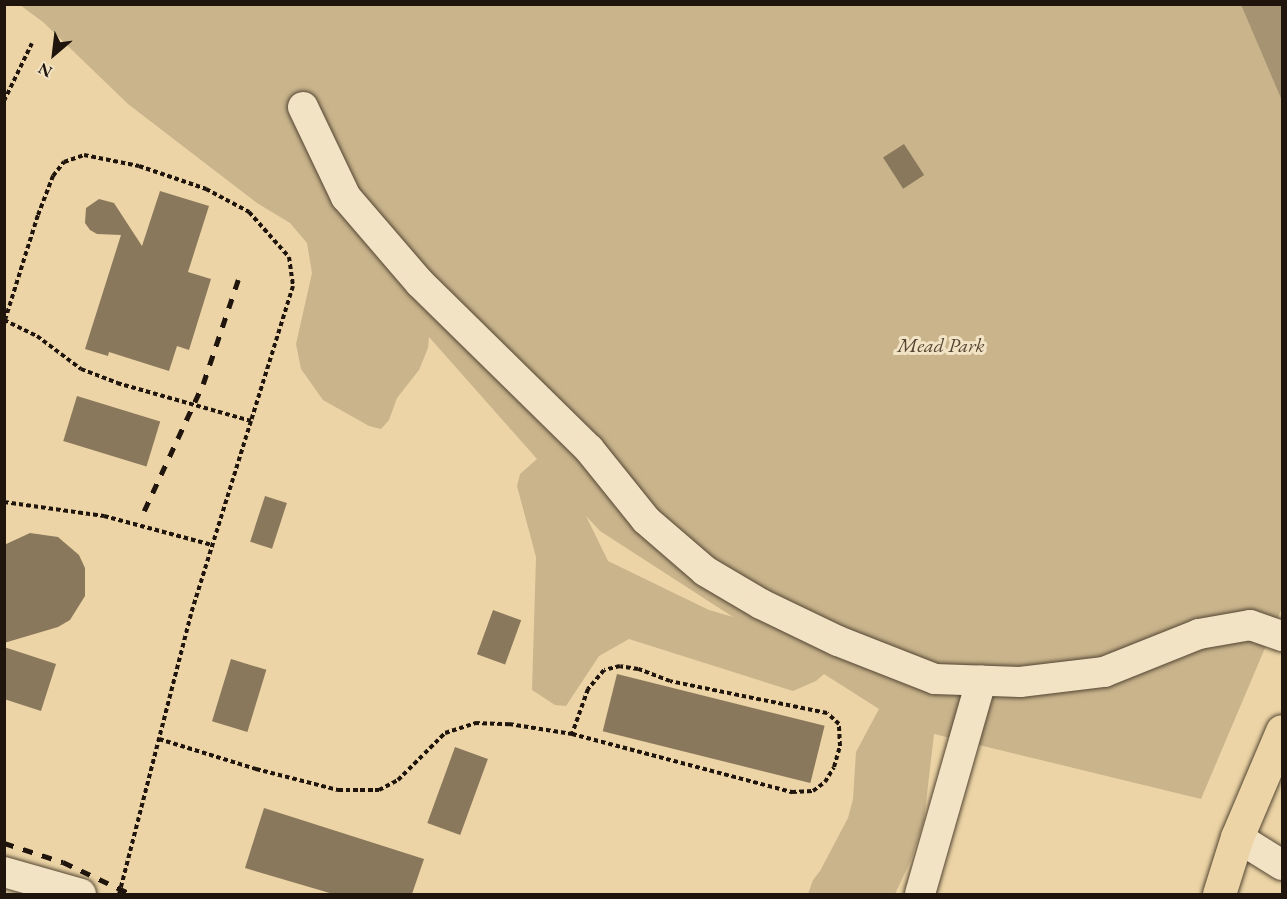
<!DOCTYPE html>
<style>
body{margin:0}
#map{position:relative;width:1287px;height:899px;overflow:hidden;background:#ecd4a6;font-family:"EB Garamond",serif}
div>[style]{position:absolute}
.green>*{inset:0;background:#c9b48c}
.water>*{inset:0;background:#a69372}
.building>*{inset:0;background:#8a785c;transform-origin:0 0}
.path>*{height:4px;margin-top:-2px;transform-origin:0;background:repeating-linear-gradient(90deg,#1f150c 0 4.5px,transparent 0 7.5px)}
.roads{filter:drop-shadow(0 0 2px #524532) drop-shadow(0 0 2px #524532)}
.minor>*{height:30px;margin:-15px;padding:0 15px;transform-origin:15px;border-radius:15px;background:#f3e3c5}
.major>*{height:33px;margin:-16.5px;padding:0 16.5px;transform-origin:16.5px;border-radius:16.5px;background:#ecd4a6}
.rail>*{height:4.5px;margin-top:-2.25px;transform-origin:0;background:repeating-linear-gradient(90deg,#1f150c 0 10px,transparent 0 20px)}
span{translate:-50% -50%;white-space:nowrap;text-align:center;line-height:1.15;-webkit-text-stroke:6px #f3e3c5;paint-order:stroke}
.park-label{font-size:20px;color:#524532;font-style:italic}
.frame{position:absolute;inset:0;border:6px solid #1f150c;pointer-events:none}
.north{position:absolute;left:24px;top:24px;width:60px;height:60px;-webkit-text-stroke:4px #f3e3c5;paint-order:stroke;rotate:208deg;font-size:16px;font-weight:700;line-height:24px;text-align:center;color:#1f150c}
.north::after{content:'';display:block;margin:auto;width:21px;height:27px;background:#1f150c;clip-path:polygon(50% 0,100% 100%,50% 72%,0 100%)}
</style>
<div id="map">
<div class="green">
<div style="clip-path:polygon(evenodd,20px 5px,1241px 5px,1282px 101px,1282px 608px,1201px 799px,934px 734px,924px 820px,911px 860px,895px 894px,808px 894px,813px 880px,820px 871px,848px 818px,853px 799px,856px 752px,879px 709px,824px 674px,816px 681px,793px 691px,629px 639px,599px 656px,566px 706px,555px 705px,532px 690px,536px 557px,517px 486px,520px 474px,537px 459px,429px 337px,428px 348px,419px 370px,397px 398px,389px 420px,381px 429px,369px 426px,323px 400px,301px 369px,296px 344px,312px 273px,307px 243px,290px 223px,257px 203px,128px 104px,43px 22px,20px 5px,586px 516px,600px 531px,733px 617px,709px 610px,608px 561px,586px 516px)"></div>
</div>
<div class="water">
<div style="clip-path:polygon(1241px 5px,1282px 5px,1282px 101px)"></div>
</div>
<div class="building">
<div style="left:904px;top:144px;width:37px;height:25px;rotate:57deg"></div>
<div style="clip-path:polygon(160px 191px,209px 206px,188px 272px,211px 279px,189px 350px,177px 346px,169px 371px,109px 352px,108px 356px,85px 349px,121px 235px,97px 234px,90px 230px,85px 223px,86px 208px,99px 199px,114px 203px,142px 246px)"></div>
<div style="left:77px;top:396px;width:87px;height:47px;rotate:17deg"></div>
<div style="left:265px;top:496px;width:23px;height:48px;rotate:18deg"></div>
<div style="clip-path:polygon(30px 533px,58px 537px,79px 555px,85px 568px,85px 596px,70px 620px,58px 627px,4px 643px,4px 545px)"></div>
<div style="left:493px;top:610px;width:30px;height:47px;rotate:20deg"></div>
<div style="clip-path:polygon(4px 647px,56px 664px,41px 711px,4px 699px)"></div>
<div style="left:231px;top:659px;width:37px;height:65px;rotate:17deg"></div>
<div style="left:617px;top:674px;width:214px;height:59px;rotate:14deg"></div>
<div style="left:455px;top:747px;width:35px;height:81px;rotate:20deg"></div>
<div style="clip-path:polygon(264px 808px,424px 859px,412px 894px,333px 894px,245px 868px)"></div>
</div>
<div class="path">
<div style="left:4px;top:101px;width:64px;rotate:-64.2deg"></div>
<div style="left:4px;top:320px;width:37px;rotate:26deg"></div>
<div style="left:37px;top:336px;width:55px;rotate:36.9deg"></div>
<div style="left:81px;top:369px;width:39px;rotate:21deg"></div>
<div style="left:117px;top:383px;width:139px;rotate:15.8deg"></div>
<div style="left:251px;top:421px;width:202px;rotate:107.3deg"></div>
<div style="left:191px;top:614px;width:289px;rotate:104.4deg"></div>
<div style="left:5px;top:320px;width:110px;rotate:-72.6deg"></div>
<div style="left:38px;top:215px;width:42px;rotate:-69deg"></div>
<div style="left:53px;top:176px;width:18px;rotate:-52deg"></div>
<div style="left:64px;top:162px;width:21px;rotate:-19deg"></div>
<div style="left:84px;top:155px;width:56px;rotate:11.3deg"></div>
<div style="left:139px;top:166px;width:71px;rotate:18.9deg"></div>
<div style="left:206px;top:189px;width:49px;rotate:28.1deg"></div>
<div style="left:249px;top:212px;width:60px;rotate:48.4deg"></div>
<div style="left:289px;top:257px;width:29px;rotate:82deg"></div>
<div style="left:293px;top:286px;width:141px;rotate:107.3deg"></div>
<div style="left:4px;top:502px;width:101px;rotate:8deg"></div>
<div style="left:104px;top:516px;width:112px;rotate:15deg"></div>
<div style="left:159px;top:739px;width:102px;rotate:17.2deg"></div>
<div style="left:256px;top:769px;width:85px;rotate:14.4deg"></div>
<div style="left:338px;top:790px;width:41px"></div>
<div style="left:379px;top:790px;width:21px;rotate:-28deg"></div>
<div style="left:398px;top:780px;width:66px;rotate:-45deg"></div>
<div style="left:445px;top:733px;width:32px;rotate:-18deg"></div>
<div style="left:475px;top:723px;width:34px;rotate:2deg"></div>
<div style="left:509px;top:724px;width:64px;rotate:9deg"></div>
<div style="left:572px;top:734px;width:228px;rotate:14.8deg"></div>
<div style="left:792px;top:792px;width:21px;rotate:-3deg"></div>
<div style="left:813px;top:791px;width:15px;rotate:-37deg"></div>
<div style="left:825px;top:782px;width:17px;rotate:-59deg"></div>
<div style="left:834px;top:767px;width:22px;rotate:-74deg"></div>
<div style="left:840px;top:746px;width:22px;rotate:-93deg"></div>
<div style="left:839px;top:724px;width:16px;rotate:-137deg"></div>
<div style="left:827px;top:713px;width:160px;rotate:-168.5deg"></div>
<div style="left:670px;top:681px;width:34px;rotate:-159deg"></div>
<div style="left:638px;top:669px;width:18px;rotate:-171deg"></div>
<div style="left:620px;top:666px;width:16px;rotate:166deg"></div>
<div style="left:604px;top:670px;width:25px;rotate:130deg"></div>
<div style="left:588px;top:689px;width:48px;rotate:109.6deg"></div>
</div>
<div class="roads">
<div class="minor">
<div style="left:303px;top:107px;width:100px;rotate:64.5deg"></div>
<div style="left:346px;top:197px;width:113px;rotate:49.3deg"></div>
<div style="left:420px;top:283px;width:237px;rotate:44.5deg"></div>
<div style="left:589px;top:449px;width:91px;rotate:51.2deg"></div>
<div style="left:646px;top:520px;width:78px;rotate:40.8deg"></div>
<div style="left:705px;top:571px;width:65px;rotate:30.5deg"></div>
<div style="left:761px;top:604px;width:85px;rotate:25.7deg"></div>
<div style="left:838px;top:641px;width:104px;rotate:21.4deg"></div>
<div style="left:935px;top:679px;width:85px;rotate:2deg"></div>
<div style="left:1020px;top:682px;width:85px;rotate:-6.8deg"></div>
<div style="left:1104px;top:672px;width:102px;rotate:-21.8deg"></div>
<div style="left:1199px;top:634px;width:52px;rotate:-10deg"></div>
<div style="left:1250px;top:625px;width:34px;rotate:19deg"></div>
<div style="left:1237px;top:837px;width:53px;rotate:31.9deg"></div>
<div style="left:4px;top:872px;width:80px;rotate:15.9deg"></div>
<div style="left:920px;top:894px;width:222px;rotate:-74deg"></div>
</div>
<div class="major">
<div style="left:1219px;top:894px;width:60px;rotate:-72.5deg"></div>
<div style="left:1237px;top:837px;width:115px;rotate:-67deg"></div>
</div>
</div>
<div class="rail">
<div style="left:144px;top:511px;width:140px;rotate:-65.1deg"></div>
<div style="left:203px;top:384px;width:110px;rotate:-71.4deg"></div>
<div style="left:4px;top:843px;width:62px;rotate:17.9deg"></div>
<div style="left:63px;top:862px;width:75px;rotate:25.2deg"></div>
</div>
<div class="park-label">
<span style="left:941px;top:345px">Mead Park</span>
</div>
<div class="frame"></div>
<div class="north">N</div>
</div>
